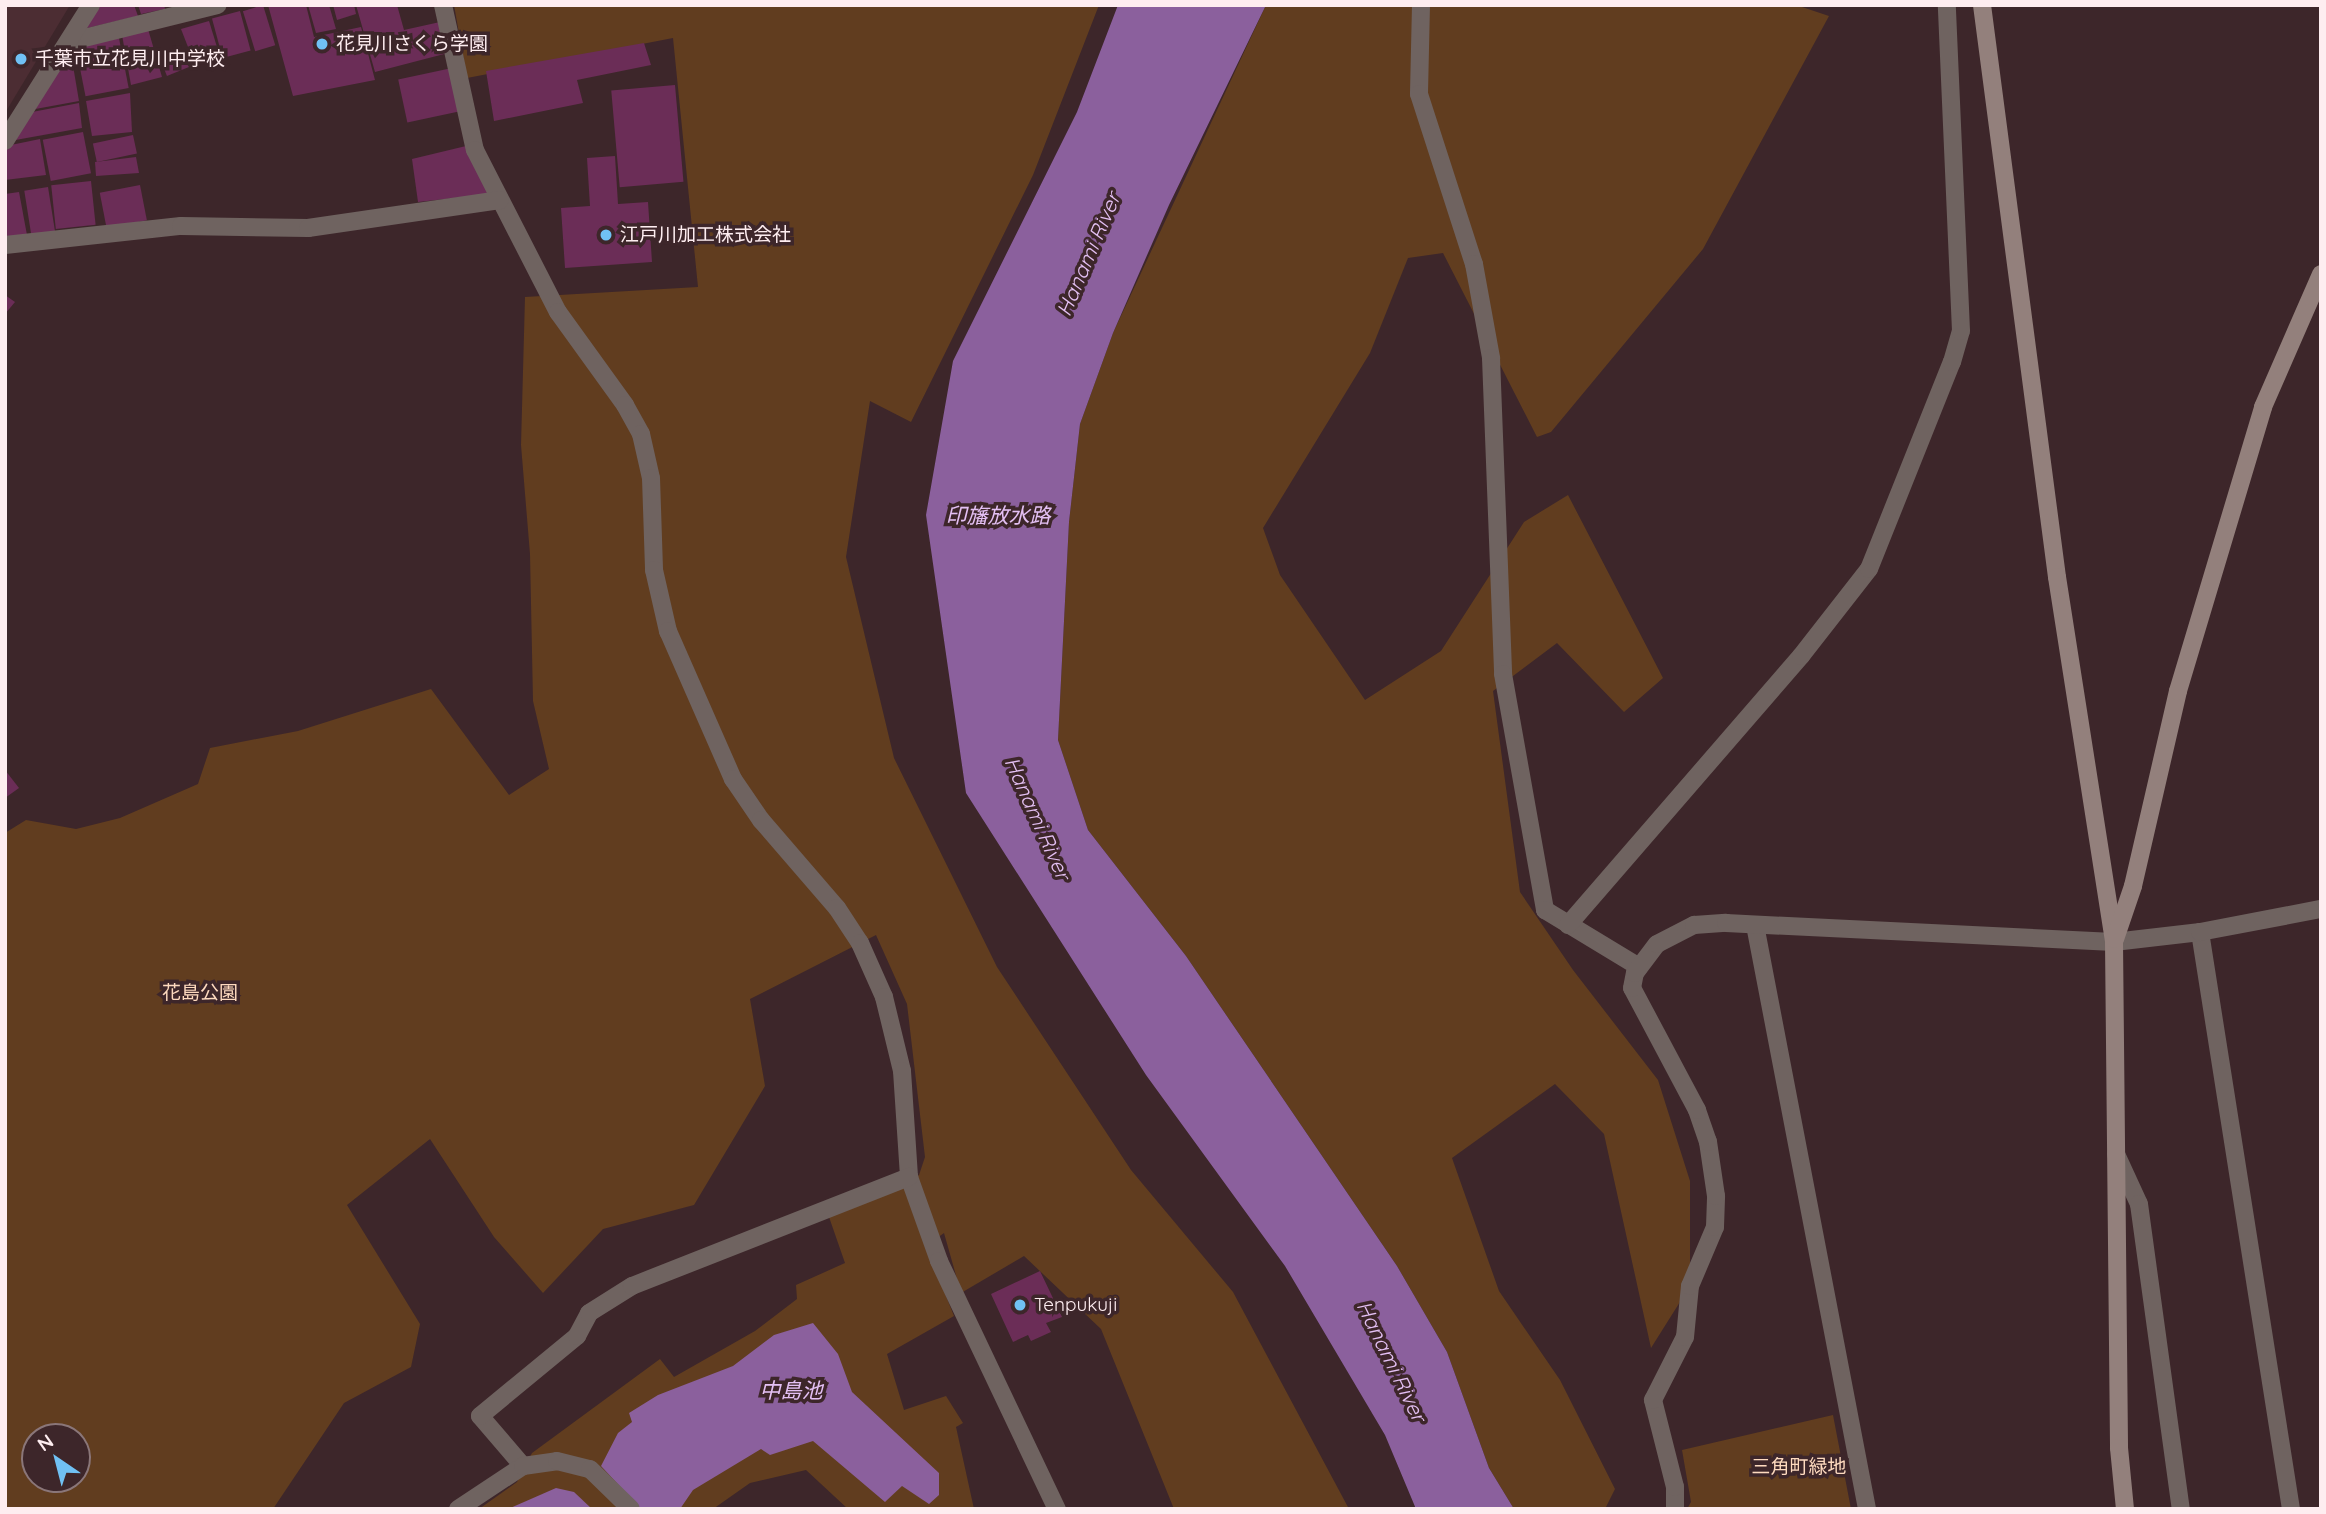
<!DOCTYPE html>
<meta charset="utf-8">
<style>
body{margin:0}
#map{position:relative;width:2326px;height:1514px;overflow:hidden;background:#3d262a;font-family:Quicksand,"Noto Sans JP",sans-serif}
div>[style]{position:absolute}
.built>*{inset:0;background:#4c2d33}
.green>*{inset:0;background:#613d1f}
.water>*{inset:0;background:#8b609d}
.building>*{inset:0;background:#6b2d57;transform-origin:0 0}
.street>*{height:18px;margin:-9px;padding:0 9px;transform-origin:9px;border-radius:9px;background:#6f6360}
.secondary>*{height:18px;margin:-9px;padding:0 9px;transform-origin:9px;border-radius:9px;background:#93807c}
.dots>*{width:19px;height:19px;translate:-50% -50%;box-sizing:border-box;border:4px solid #3d262a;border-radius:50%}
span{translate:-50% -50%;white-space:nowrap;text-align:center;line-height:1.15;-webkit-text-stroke:7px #3d262a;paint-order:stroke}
.poi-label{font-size:19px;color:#feedf0}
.left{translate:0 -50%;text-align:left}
.park-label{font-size:19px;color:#fedabf}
.water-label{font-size:21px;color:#e4c0f4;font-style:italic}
.frame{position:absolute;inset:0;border:7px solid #feedf0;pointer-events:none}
.north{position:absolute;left:21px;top:1423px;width:70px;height:70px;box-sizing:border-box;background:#3d262a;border:2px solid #8a7679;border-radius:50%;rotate:325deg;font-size:19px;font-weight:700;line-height:28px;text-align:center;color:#feedf0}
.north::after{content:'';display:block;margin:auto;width:24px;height:32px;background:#70c1f4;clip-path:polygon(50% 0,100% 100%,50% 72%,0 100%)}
</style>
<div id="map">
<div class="built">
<div style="clip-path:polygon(5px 5px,70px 5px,5px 113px)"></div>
</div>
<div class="green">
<div style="clip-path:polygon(evenodd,454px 5px,1099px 5px,1033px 175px,911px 422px,870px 401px,846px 557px,894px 758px,997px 967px,1131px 1170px,1233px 1292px,1349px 1509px,1174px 1509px,1101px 1329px,1024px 1256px,961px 1293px,944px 1233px,926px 1246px,954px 1316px,887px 1354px,904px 1410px,946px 1396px,963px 1423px,956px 1427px,974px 1509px,848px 1509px,806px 1470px,750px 1483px,713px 1509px,479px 1509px,517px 1482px,532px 1453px,660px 1359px,674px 1377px,755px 1331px,797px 1299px,796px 1285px,845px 1263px,829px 1217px,919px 1175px,925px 1157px,907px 1004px,876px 935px,750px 999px,765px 1086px,694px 1205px,603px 1229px,543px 1293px,494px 1237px,430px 1139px,347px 1205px,420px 1324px,411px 1367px,344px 1403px,273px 1509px,5px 1509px,5px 833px,26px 820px,76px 829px,120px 818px,198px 784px,210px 748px,298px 731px,431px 689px,509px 795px,549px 769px,533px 701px,530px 554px,521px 445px,525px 297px,698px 287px,673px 38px,467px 78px,454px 5px,35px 1437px,77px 1437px,77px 1479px,35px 1479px,35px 1437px)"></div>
<div style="clip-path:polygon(1266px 5px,1796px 5px,1829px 16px,1703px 249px,1551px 432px,1537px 437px,1443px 253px,1408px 258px,1370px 353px,1263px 528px,1280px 575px,1365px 700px,1441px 651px,1524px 522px,1568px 495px,1663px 678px,1624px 712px,1557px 643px,1493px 691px,1520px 892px,1573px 970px,1658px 1080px,1690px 1181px,1690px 1286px,1651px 1348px,1604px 1134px,1555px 1084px,1452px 1158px,1499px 1291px,1560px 1380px,1615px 1489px,1605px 1509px,1514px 1509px,1489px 1468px,1447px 1352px,1397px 1266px,1186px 956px,1088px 830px,1058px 740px,1069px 522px,1080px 424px,1113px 333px)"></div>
<div style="clip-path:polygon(1833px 1415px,1851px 1509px,1687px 1509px,1691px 1502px,1682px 1450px)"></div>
</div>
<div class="water">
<div style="clip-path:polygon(1118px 5px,1266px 5px,1169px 205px,1113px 333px,1080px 424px,1069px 522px,1058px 740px,1088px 830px,1186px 956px,1397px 1266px,1447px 1352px,1489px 1468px,1514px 1509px,1416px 1509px,1385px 1435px,1285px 1266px,1146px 1075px,966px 793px,926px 515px,953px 361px,1077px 112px)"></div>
<div style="clip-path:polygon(813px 1323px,838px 1354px,852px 1392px,939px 1473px,939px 1495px,929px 1504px,902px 1486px,885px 1502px,813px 1441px,770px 1455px,761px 1449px,693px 1490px,680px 1509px,641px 1509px,601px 1466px,618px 1433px,632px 1422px,629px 1413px,658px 1395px,733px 1366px,774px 1335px)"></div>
<div style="clip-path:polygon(556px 1488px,574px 1492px,592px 1509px,508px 1509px)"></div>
</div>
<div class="building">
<div style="clip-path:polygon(95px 5px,134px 5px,138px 16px,83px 29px)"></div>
<div style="clip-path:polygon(138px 5px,164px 5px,165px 9px,141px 14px)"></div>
<div style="left:263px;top:5px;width:42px;height:21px;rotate:73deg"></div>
<div style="clip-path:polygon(268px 5px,306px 5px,314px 37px,361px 27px,375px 80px,293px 96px)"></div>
<div style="clip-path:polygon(308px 5px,329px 5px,336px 29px,316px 33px)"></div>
<div style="clip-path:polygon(333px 5px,354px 5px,356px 14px,337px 20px)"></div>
<div style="clip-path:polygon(356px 5px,397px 5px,404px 30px,440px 22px,448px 53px,375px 72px)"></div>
<div style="left:240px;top:11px;width:41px;height:29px;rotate:75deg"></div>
<div style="clip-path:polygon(209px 21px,221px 60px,195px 65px,181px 29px)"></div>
<div style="clip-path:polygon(148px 29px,162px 77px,131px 85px,122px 35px)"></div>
<div style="left:118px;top:33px;width:56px;height:44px;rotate:79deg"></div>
<div style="clip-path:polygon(644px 43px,651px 65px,577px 80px,583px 103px,494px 121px,486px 71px)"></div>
<div style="clip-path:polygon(70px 48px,79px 101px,30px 110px)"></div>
<div style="left:186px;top:51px;width:16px;height:27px;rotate:68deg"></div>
<div style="left:452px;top:68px;width:44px;height:55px;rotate:78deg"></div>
<div style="left:675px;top:85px;width:97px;height:64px;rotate:85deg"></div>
<div style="clip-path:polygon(130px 93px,132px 132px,92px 136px,86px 101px)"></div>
<div style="clip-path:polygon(79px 103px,82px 128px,10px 141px,27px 113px)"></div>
<div style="left:83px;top:132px;width:42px;height:41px;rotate:79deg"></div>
<div style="left:133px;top:135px;width:19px;height:41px;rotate:78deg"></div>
<div style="clip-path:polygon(40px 139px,46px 175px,5px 180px,6px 146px)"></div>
<div style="clip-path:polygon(466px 146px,491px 194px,418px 202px,412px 159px)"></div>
<div style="clip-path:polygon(615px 156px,618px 204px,648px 202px,652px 262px,565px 268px,561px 208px,590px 206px,587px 158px)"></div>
<div style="clip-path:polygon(136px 157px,139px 173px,96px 176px,95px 162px)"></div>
<div style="left:91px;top:181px;width:44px;height:40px;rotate:84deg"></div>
<div style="left:140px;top:185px;width:36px;height:41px;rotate:79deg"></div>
<div style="left:48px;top:187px;width:46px;height:24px;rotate:81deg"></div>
<div style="clip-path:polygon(19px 192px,27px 235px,5px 237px,5px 194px)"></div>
<div style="clip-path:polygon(5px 295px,15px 302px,5px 314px)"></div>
<div style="clip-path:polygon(5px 770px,19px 788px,5px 798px)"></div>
<div style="clip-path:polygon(1040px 1271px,1062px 1317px,1046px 1323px,1051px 1332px,1031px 1341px,1028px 1335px,1013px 1342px,991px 1294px)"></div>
</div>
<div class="street">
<div style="left:443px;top:5px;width:148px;rotate:77.6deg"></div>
<div style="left:475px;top:150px;width:182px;rotate:62.9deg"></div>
<div style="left:558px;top:312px;width:115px;rotate:54.2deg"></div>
<div style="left:625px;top:405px;width:33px;rotate:61deg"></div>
<div style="left:641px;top:434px;width:45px;rotate:77.2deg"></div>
<div style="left:651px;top:478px;width:92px;rotate:88.1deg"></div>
<div style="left:654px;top:570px;width:63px;rotate:77.1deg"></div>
<div style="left:668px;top:631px;width:162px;rotate:66.3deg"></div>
<div style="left:733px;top:779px;width:50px;rotate:55.7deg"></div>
<div style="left:761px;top:820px;width:116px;rotate:49.2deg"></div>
<div style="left:837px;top:908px;width:42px;rotate:56.7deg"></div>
<div style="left:860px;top:943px;width:59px;rotate:66deg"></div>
<div style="left:884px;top:997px;width:76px;rotate:76.3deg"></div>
<div style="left:902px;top:1071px;width:106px;rotate:86.2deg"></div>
<div style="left:909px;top:1177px;width:89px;rotate:70.3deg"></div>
<div style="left:939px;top:1261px;width:275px;rotate:64.6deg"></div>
<div style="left:1421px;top:5px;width:89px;rotate:91.3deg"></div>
<div style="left:1419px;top:94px;width:179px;rotate:72.1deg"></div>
<div style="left:1474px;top:264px;width:96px;rotate:79.7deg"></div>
<div style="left:1491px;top:358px;width:316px;rotate:87.8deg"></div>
<div style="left:1503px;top:674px;width:240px;rotate:79.9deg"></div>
<div style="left:1545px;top:910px;width:110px;rotate:31.2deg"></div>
<div style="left:72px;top:41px;width:150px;rotate:-13.9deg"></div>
<div style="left:5px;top:141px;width:161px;rotate:-57.7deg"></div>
<div style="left:5px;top:245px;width:177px;rotate:-6.2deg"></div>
<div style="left:181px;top:226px;width:127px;rotate:0.9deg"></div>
<div style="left:308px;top:228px;width:194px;rotate:-8.3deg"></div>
<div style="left:1568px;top:925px;width:356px;rotate:-49.1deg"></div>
<div style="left:1801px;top:656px;width:110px;rotate:-52deg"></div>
<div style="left:1869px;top:569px;width:223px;rotate:-68.2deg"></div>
<div style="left:1952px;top:362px;width:32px;rotate:-74deg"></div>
<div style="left:1961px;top:331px;width:326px;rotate:-92.5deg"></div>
<div style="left:1755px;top:925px;width:595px;rotate:79.14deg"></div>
<div style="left:2200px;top:932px;width:584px;rotate:81.04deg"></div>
<div style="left:2116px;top:1154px;width:55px;rotate:65.3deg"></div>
<div style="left:2139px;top:1204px;width:308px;rotate:82.2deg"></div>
<div style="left:523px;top:1466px;width:66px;rotate:-130.7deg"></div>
<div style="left:480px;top:1416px;width:126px;rotate:-39.5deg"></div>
<div style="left:577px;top:1336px;width:26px;rotate:-62deg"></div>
<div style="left:589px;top:1313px;width:51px;rotate:-32.1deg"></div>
<div style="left:632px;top:1286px;width:298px;rotate:-21.5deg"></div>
<div style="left:458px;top:1509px;width:78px;rotate:-33.5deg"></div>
<div style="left:523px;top:1466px;width:34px;rotate:-8deg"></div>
<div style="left:557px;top:1461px;width:34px;rotate:14deg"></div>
<div style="left:590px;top:1469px;width:57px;rotate:44.3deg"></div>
<div style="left:1675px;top:1509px;width:22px;rotate:-90deg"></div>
<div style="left:1675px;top:1487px;width:90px;rotate:-104.2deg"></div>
<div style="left:1653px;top:1400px;width:71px;rotate:-63.1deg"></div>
<div style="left:1685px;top:1337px;width:51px;rotate:-84.4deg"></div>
<div style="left:1690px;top:1286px;width:64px;rotate:-67deg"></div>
<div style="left:1715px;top:1227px;width:31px;rotate:-88deg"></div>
<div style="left:1716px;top:1196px;width:55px;rotate:-98.4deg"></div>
<div style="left:1708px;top:1142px;width:34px;rotate:-109deg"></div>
<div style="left:1697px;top:1110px;width:138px;rotate:-118deg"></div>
<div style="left:1632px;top:988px;width:15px;rotate:-79deg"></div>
<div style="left:1635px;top:973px;width:36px;rotate:-53deg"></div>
<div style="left:1657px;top:944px;width:42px;rotate:-27.2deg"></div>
<div style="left:1694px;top:925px;width:32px;rotate:-4deg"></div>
<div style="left:1726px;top:923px;width:388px;rotate:2.8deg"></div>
<div style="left:2114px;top:942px;width:87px;rotate:-6.6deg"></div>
<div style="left:2200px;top:932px;width:123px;rotate:-10.8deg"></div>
</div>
<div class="secondary">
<div style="left:1982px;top:5px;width:577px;rotate:82.53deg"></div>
<div style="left:2057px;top:577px;width:369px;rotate:81.1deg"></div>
<div style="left:2114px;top:942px;width:506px;rotate:89.43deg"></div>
<div style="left:2119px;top:1448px;width:61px;rotate:84.4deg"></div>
<div style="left:2115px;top:939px;width:56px;rotate:-71.2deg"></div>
<div style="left:2133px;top:886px;width:200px;rotate:-77deg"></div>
<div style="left:2178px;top:691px;width:296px;rotate:-73.3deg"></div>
<div style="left:2263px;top:407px;width:145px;rotate:-66.4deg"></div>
</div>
<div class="dots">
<div style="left:322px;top:44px;background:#70c1f4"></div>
<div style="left:21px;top:59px;background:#70c1f4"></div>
<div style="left:606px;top:235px;background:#70c1f4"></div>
<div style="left:1020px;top:1305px;background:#70c1f4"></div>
</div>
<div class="poi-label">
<span class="left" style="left:336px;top:44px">花見川さくら学園</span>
<span class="left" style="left:35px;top:59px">千葉市立花見川中学校</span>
<span class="left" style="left:620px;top:235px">江戸川加工株式会社</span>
<span class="left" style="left:1034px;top:1305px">Tenpukuji</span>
</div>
<div class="park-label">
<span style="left:200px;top:993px">花島公園</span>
<span style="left:1799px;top:1467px">三角町緑地</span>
</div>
<div class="water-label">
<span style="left:1088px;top:254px;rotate:-67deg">Hanami River</span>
<span style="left:998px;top:515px">印旛放水路</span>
<span style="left:1038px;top:818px;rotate:66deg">Hanami River</span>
<span style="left:1392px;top:1361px;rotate:64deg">Hanami River</span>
<span style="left:791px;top:1390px">中島池</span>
</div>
<div class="frame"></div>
<div class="north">N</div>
</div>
